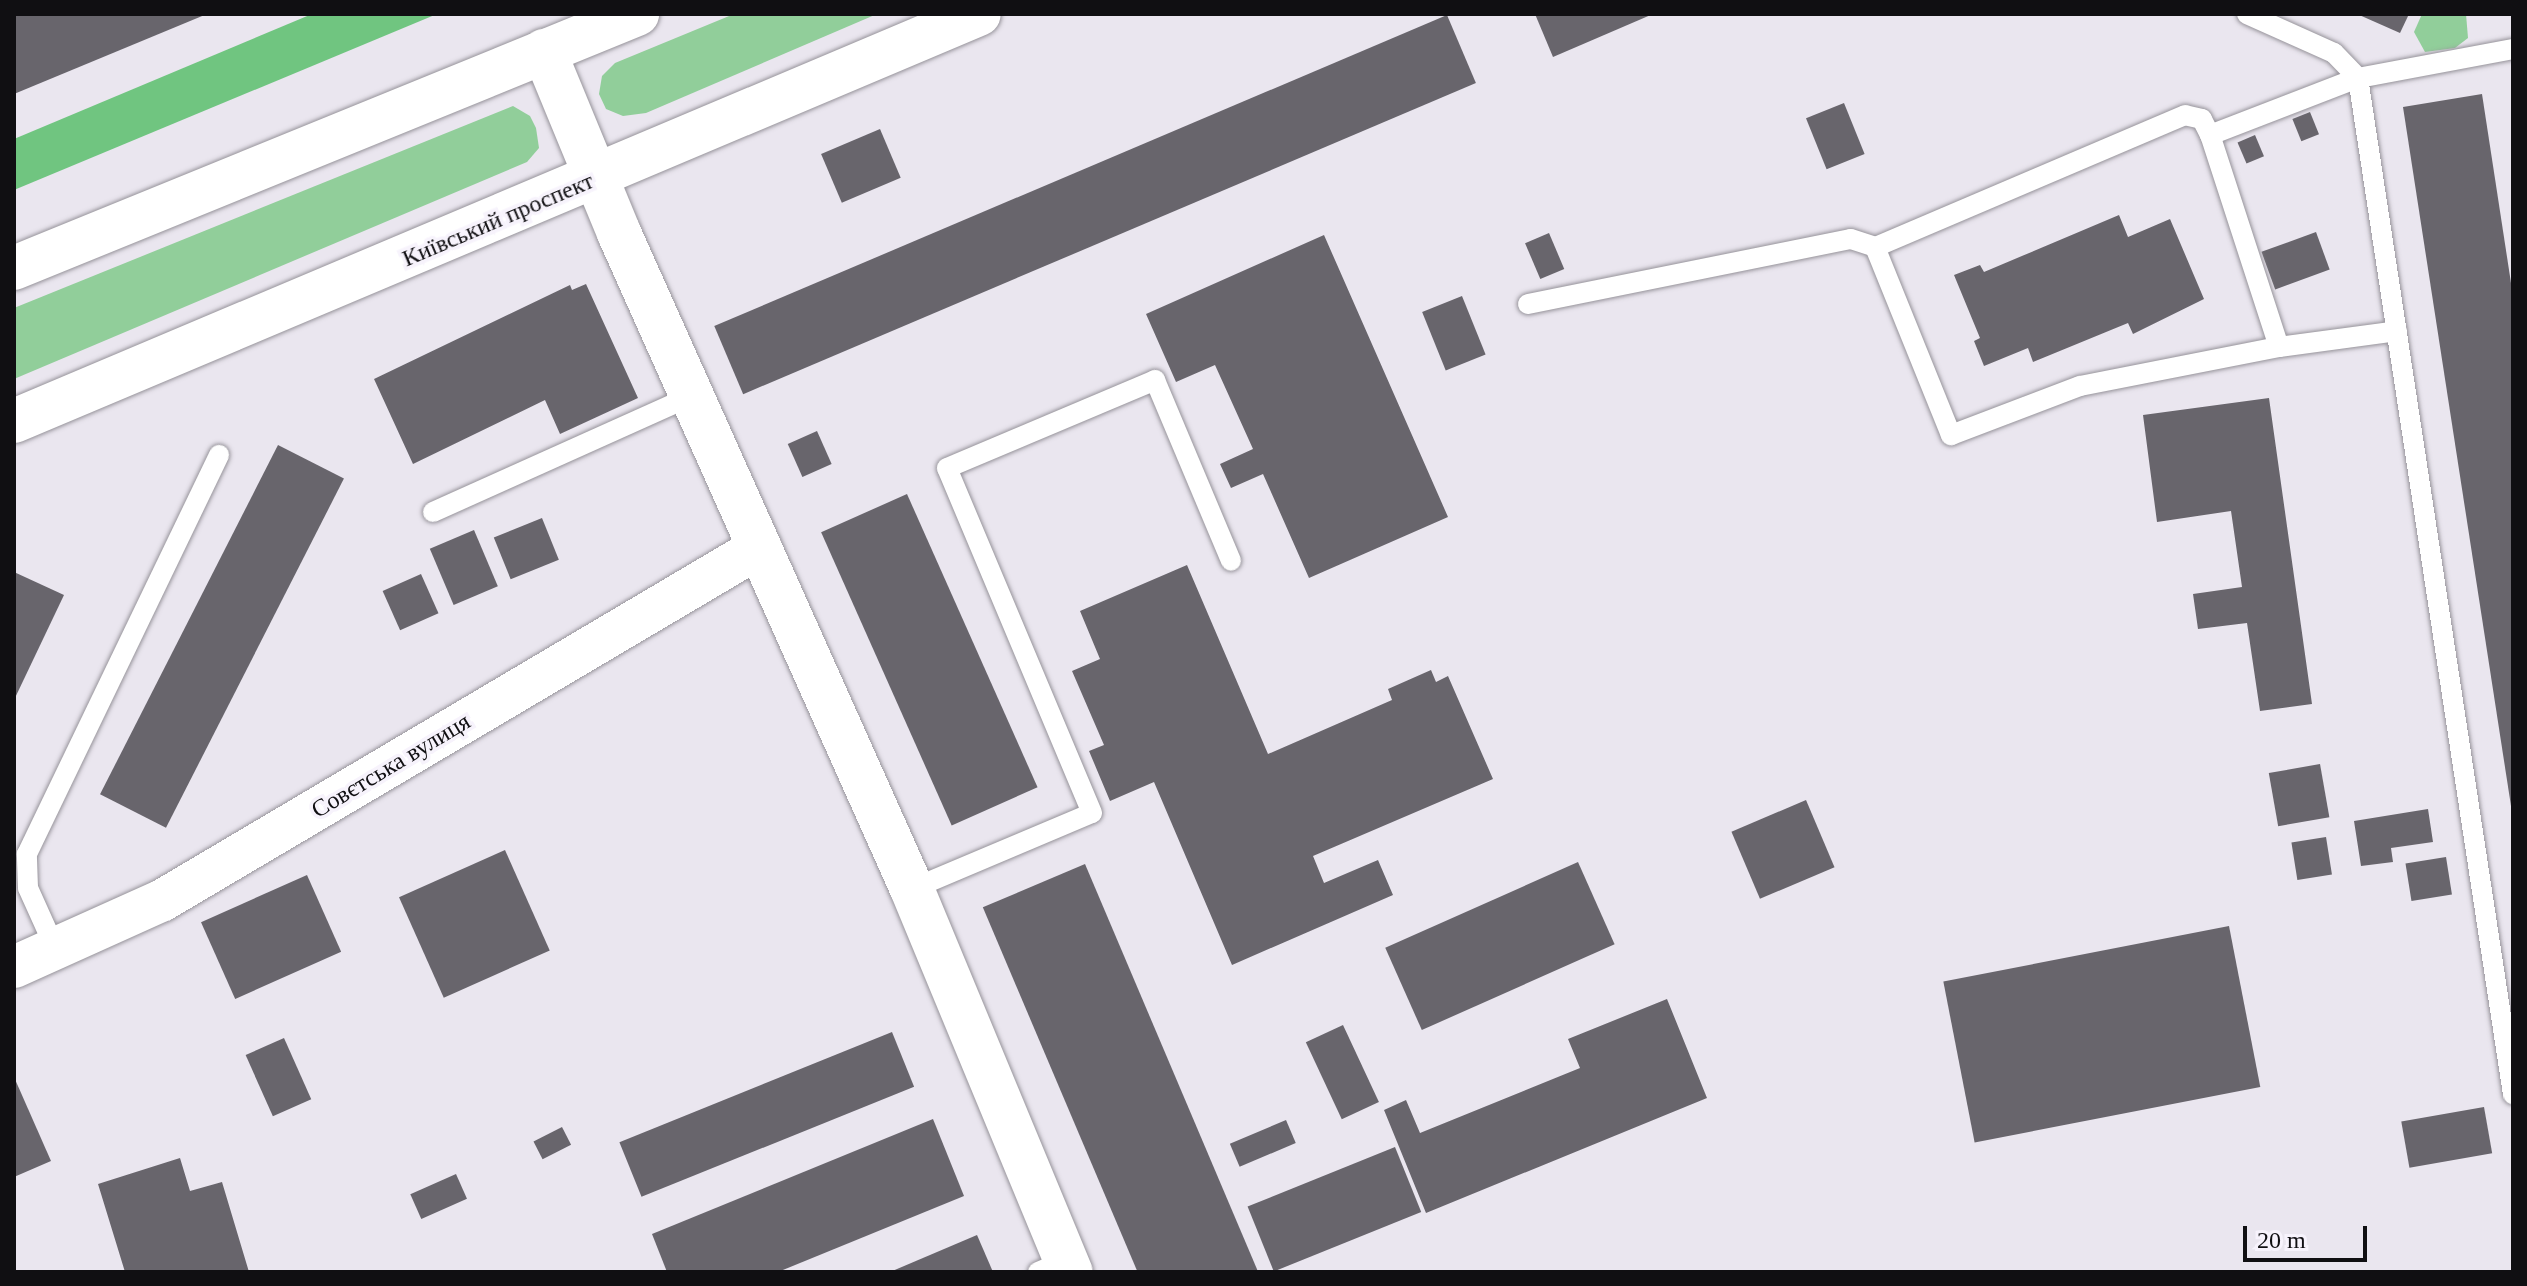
<!DOCTYPE html>
<meta charset="utf-8">
<style>
body{margin:0}
#map{position:relative;width:2527px;height:1286px;overflow:hidden;background:#eae6ef;font-family:"Times New Roman",serif}
div>[style]{position:absolute}
.green>*{inset:0;background:#91ce9a}
.forest>*{inset:0;background:#70c580}
.building>*{inset:0;background:#68656c;transform-origin:0 0}
.roads{filter:drop-shadow(0 0 2px #96939a) drop-shadow(0 0 2px #96939a)}
.lane>*{height:20px;margin:-10px;padding:0 10px;transform-origin:10px;border-radius:10px;background:#fff}
.street>*{height:42px;margin:-21px;padding:0 21px;transform-origin:21px;border-radius:21px;background:#fff}
.secondary>*{height:44px;margin:-22px;padding:0 22px;transform-origin:22px;border-radius:22px;background:#fff}
.primary>*{height:44px;margin:-22px;padding:0 22px;transform-origin:22px;border-radius:22px;background:#fff}
span{translate:-50% -50%;white-space:nowrap;text-align:center;line-height:1.15;-webkit-text-stroke:7px #f7f3fc;paint-order:stroke}
.street-label{font-size:24px;color:#100f12}
.frame{position:absolute;inset:0;border:16px solid #100f12;pointer-events:none}
.scale{position:absolute;left:2243px;top:1226px;width:124px;height:36px;box-sizing:border-box;border:4px solid #100f12;border-top:0;padding-left:10px;font-size:24px;line-height:28px;white-space:nowrap;color:#100f12;-webkit-text-stroke:6px #f7f3fc;paint-order:stroke}
</style>
<div id="map">
<div class="green">
<div style="clip-path:polygon(734px 14px,877px 14px,646px 113px,623px 116px,606px 109px,599px 94px,602px 76px,615px 63px)"></div>
<div style="clip-path:polygon(2422px 14px,2466px 14px,2468px 38px,2455px 48px,2425px 52px,2414px 32px)"></div>
<div style="clip-path:polygon(513px 106px,530px 116px,536px 128px,539px 148px,527px 162px,14px 379px,14px 308px)"></div>
</div>
<div class="forest">
<div style="clip-path:polygon(312px 14px,437px 14px,14px 190px,14px 139px)"></div>
</div>
<div class="building">
<div style="clip-path:polygon(14px 14px,207px 14px,14px 94px)"></div>
<div style="clip-path:polygon(1535px 14px,1653px 14px,1553px 57px)"></div>
<div style="clip-path:polygon(2357px 14px,2409px 14px,2400px 33px)"></div>
<div style="left:1447px;top:15px;width:74px;height:796px;rotate:67deg"></div>
<div style="clip-path:polygon(2482px 94px,2513px 296px,2511px 806px,2403px 107px)"></div>
<div style="left:1844px;top:103px;width:55px;height:41px;rotate:68deg"></div>
<div style="left:2310px;top:112px;width:24px;height:19px;rotate:68deg"></div>
<div style="left:880px;top:129px;width:53px;height:64px;rotate:67deg"></div>
<div style="left:2255px;top:135px;width:23px;height:19px;rotate:67deg"></div>
<div style="clip-path:polygon(2119px 215px,2128px 237px,2170px 219px,2204px 299px,2133px 334px,2128px 323px,2033px 362px,2028px 348px,1984px 366px,1974px 341px,1980px 338px,1954px 275px,1980px 265px,1984px 272px)"></div>
<div style="left:2316px;top:232px;width:40px;height:58px;rotate:70deg"></div>
<div style="left:1549px;top:233px;width:39px;height:26px;rotate:67deg"></div>
<div style="clip-path:polygon(1324px 235px,1448px 517px,1309px 578px,1263px 474px,1231px 488px,1220px 464px,1253px 449px,1215px 365px,1176px 382px,1146px 314px)"></div>
<div style="clip-path:polygon(586px 284px,638px 398px,560px 434px,545px 400px,413px 464px,374px 379px,570px 285px,572px 290px)"></div>
<div style="left:1462px;top:296px;width:63px;height:43px;rotate:68deg"></div>
<div style="clip-path:polygon(2269px 398px,2312px 704px,2260px 711px,2247px 623px,2198px 629px,2193px 594px,2242px 587px,2231px 511px,2157px 522px,2143px 415px)"></div>
<div style="left:817px;top:431px;width:36px;height:32px;rotate:66deg"></div>
<div style="left:278px;top:445px;width:74px;height:392px;rotate:27deg"></div>
<div style="left:907px;top:494px;width:321px;height:94px;rotate:66deg"></div>
<div style="left:542px;top:518px;width:45px;height:52px;rotate:68deg"></div>
<div style="left:474px;top:530px;width:61px;height:48px;rotate:67deg"></div>
<div style="clip-path:polygon(1187px 565px,1268px 754px,1392px 700px,1388px 689px,1431px 670px,1436px 682px,1448px 676px,1493px 779px,1313px 856px,1324px 883px,1378px 860px,1393px 895px,1232px 965px,1154px 782px,1110px 801px,1089px 751px,1104px 745px,1072px 671px,1100px 659px,1080px 611px)"></div>
<div style="clip-path:polygon(14px 572px,64px 595px,14px 700px)"></div>
<div style="left:421px;top:574px;width:43px;height:42px;rotate:66deg"></div>
<div style="left:2320px;top:764px;width:54px;height:52px;rotate:80deg"></div>
<div style="left:1806px;top:800px;width:73px;height:81px;rotate:67deg"></div>
<div style="clip-path:polygon(2428px 809px,2433px 842px,2391px 848px,2393px 862px,2361px 866px,2354px 821px)"></div>
<div style="left:2326px;top:837px;width:38px;height:35px;rotate:81deg"></div>
<div style="left:505px;top:850px;width:110px;height:116px;rotate:66deg"></div>
<div style="left:2446px;top:857px;width:38px;height:41px;rotate:81deg"></div>
<div style="left:1578px;top:862px;width:90px;height:211px;rotate:66deg"></div>
<div style="left:1085px;top:864px;width:444px;height:111px;rotate:67deg"></div>
<div style="left:307px;top:875px;width:84px;height:116px;rotate:66deg"></div>
<div style="left:2229px;top:926px;width:164px;height:291px;rotate:79deg"></div>
<div style="clip-path:polygon(1667px 999px,1707px 1098px,1426px 1213px,1384px 1110px,1406px 1100px,1420px 1133px,1580px 1068px,1568px 1039px)"></div>
<div style="left:1343px;top:1025px;width:85px;height:41px;rotate:65deg"></div>
<div style="left:892px;top:1032px;width:59px;height:294px;rotate:68deg"></div>
<div style="left:284px;top:1038px;width:67px;height:42px;rotate:66deg"></div>
<div style="clip-path:polygon(14px 1077px,51px 1161px,14px 1177px)"></div>
<div style="left:2484px;top:1107px;width:47px;height:84px;rotate:80deg"></div>
<div style="clip-path:polygon(933px 1119px,964px 1196px,778px 1272px,667px 1272px,652px 1234px)"></div>
<div style="left:1286px;top:1120px;width:25px;height:61px;rotate:67deg"></div>
<div style="left:562px;top:1127px;width:20px;height:32px;rotate:63deg"></div>
<div style="left:1395px;top:1147px;width:70px;height:159px;rotate:68deg"></div>
<div style="clip-path:polygon(180px 1158px,190px 1191px,222px 1182px,249px 1272px,125px 1272px,98px 1184px)"></div>
<div style="left:456px;top:1174px;width:27px;height:50px;rotate:66deg"></div>
<div style="clip-path:polygon(977px 1235px,993px 1272px,890px 1272px)"></div>
</div>
<div class="roads">
<div class="lane">
<div style="left:2247px;top:14px;width:95px;rotate:24.1deg"></div>
<div style="left:2334px;top:53px;width:35px;rotate:46deg"></div>
<div style="left:2358px;top:78px;width:1028px;rotate:81.33deg"></div>
<div style="left:2210px;top:135px;width:159px;rotate:-21.1deg"></div>
<div style="left:2358px;top:78px;width:158px;rotate:-10.6deg"></div>
<div style="left:1528px;top:304px;width:329px;rotate:-11.4deg"></div>
<div style="left:1851px;top:239px;width:25px;rotate:18deg"></div>
<div style="left:2279px;top:347px;width:223px;rotate:-108deg"></div>
<div style="left:2210px;top:135px;width:18px;rotate:-117deg"></div>
<div style="left:2202px;top:119px;width:17px;rotate:-167deg"></div>
<div style="left:2185px;top:115px;width:337px;rotate:156.9deg"></div>
<div style="left:1875px;top:247px;width:203px;rotate:68deg"></div>
<div style="left:1951px;top:435px;width:138px;rotate:-20.8deg"></div>
<div style="left:2080px;top:386px;width:203px;rotate:-11.1deg"></div>
<div style="left:2279px;top:347px;width:119px;rotate:-7.7deg"></div>
<div style="left:433px;top:512px;width:285px;rotate:-24.2deg"></div>
<div style="left:912px;top:889px;width:195px;rotate:-22.9deg"></div>
<div style="left:1092px;top:813px;width:374px;rotate:-112.8deg"></div>
<div style="left:947px;top:468px;width:226px;rotate:-22.9deg"></div>
<div style="left:1155px;top:380px;width:196px;rotate:67.2deg"></div>
<div style="left:55px;top:948px;width:66px;rotate:-114.2deg"></div>
<div style="left:28px;top:888px;width:34px;rotate:-92deg"></div>
<div style="left:27px;top:854px;width:443px;rotate:-64.3deg"></div>
<div style="left:1038px;top:1272px;width:30px;rotate:-23deg"></div>
</div>
<div class="street">
<div style="left:14px;top:967px;width:163px;rotate:-24.2deg"></div>
<div style="left:163px;top:900px;width:694px;rotate:-30.6deg"></div>
</div>
<div class="secondary">
<div style="left:544px;top:51px;width:197px;rotate:67.6deg"></div>
<div style="left:619px;top:233px;width:718px;rotate:65.93deg"></div>
<div style="left:912px;top:889px;width:415px;rotate:67.5deg"></div>
</div>
<div class="primary">
<div style="left:14px;top:268px;width:673px;rotate:-22.18deg"></div>
<div style="left:14px;top:421px;width:1047px;rotate:-22.87deg"></div>
</div>
</div>
<div class="street-label">
<span style="left:498px;top:220px;rotate:-23deg">Київський проспект</span>
<span style="left:391px;top:766px;rotate:-31deg">Совєтська вулиця</span>
</div>
<div class="frame"></div>
<div class="scale">20 m</div>
</div>
